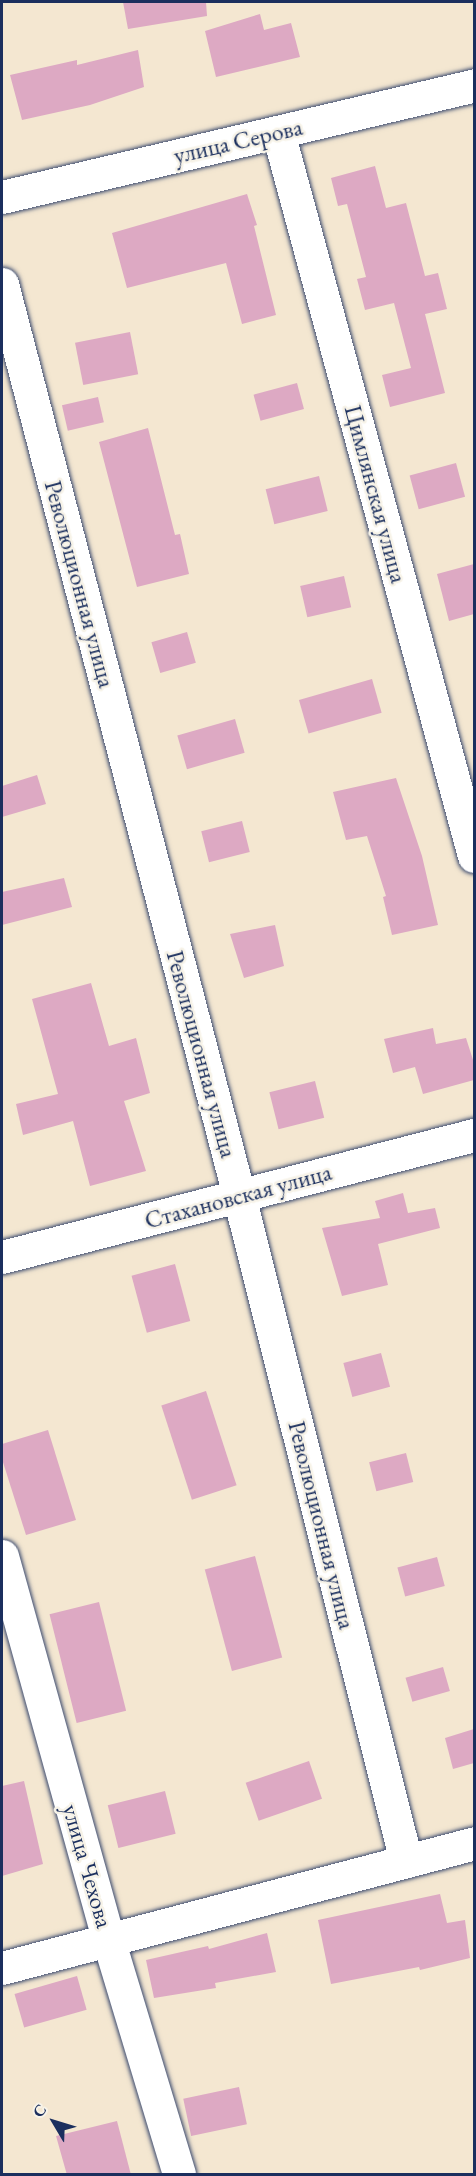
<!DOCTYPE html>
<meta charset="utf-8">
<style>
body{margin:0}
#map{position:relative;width:476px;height:2176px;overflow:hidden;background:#f4e7d1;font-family:"EB Garamond",serif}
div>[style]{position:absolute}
.building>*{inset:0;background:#dda9c3;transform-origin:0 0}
.roads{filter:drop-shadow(0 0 2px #3c4b6f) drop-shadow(0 0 2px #3c4b6f)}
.street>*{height:33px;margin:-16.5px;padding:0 16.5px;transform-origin:16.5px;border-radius:16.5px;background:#fff}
.secondary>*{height:33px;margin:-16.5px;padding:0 16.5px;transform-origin:16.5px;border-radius:16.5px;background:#fff}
span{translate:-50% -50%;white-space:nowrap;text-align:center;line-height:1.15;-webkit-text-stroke:5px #f7f3e8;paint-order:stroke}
.street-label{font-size:24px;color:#1b2f5e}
.frame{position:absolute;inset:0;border:3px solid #1b2f5e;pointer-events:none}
.north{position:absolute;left:24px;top:2092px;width:60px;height:60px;-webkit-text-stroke:4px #f7f3e8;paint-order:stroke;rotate:308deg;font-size:16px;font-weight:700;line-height:24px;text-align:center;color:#1b2f5e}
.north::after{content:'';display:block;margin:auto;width:21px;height:27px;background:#1b2f5e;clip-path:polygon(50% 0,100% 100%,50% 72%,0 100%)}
</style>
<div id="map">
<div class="building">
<div style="clip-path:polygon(123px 2px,206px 2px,207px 16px,128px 29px)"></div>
<div style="clip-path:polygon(260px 14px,264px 30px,291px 23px,300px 57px,216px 77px,205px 31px)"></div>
<div style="clip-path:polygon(138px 50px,144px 87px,90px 105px,22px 120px,10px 75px,77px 60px,77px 65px)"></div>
<div style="clip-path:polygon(375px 166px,386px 208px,406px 203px,425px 276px,438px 273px,447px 309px,425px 314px,445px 393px,390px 407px,382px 375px,411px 368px,394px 303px,365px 310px,357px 279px,366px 277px,347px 204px,338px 206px,331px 178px)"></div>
<div style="clip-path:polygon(247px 194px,257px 225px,254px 226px,276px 315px,242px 324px,226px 263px,127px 288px,112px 233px)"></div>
<div style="left:130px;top:332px;width:43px;height:56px;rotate:79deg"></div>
<div style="left:297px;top:383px;width:27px;height:45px;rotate:75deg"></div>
<div style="left:98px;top:397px;width:26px;height:37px;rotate:77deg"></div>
<div style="clip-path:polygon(148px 428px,175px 535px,180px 534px,189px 574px,137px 587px,99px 442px)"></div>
<div style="left:456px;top:463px;width:35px;height:48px;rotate:75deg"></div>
<div style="left:319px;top:476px;width:36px;height:55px;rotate:76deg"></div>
<div style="clip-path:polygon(474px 564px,474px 614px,449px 621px,437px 574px)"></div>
<div style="left:344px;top:576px;width:32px;height:45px;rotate:77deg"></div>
<div style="left:187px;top:632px;width:32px;height:37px;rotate:74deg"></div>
<div style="left:372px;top:679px;width:35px;height:76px;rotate:74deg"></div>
<div style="left:235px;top:719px;width:35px;height:60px;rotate:74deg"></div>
<div style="clip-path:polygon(37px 775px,46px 804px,2px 817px,2px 786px)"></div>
<div style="clip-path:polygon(396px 778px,422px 856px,438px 925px,392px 935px,383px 897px,386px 896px,367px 836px,346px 840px,333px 792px)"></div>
<div style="left:242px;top:821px;width:32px;height:42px;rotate:76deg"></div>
<div style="clip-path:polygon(64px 878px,72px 907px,2px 925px,2px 892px)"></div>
<div style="clip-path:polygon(275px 925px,284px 966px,244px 978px,230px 934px)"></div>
<div style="clip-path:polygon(91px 983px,109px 1046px,136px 1038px,150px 1093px,124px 1101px,146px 1171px,90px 1186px,73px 1121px,23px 1135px,16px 1104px,58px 1094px,32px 999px)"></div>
<div style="clip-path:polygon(433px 1028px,436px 1044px,466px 1038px,474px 1063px,474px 1080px,423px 1094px,415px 1067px,393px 1073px,384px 1039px)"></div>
<div style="left:315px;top:1081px;width:38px;height:47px;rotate:76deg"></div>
<div style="clip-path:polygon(403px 1193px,408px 1213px,435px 1208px,440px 1228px,378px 1244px,388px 1285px,342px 1296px,322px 1228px,380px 1218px,375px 1201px)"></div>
<div style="left:175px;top:1264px;width:59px;height:45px;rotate:75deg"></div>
<div style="left:381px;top:1353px;width:35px;height:39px;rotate:75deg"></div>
<div style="left:206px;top:1391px;width:99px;height:47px;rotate:72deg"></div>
<div style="clip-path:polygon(48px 1430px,76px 1520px,26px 1535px,2px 1459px,2px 1444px)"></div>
<div style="left:406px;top:1453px;width:30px;height:38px;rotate:76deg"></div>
<div style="left:255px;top:1556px;width:105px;height:52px;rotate:75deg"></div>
<div style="left:437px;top:1557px;width:30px;height:41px;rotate:75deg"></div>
<div style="left:99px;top:1602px;width:112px;height:51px;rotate:76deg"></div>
<div style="left:443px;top:1667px;width:25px;height:39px;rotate:74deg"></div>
<div style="clip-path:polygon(474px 1729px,474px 1763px,453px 1769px,445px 1738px)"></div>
<div style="left:309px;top:1761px;width:40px;height:67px;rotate:71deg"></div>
<div style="clip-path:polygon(24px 1781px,43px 1864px,2px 1876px,2px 1786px)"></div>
<div style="left:165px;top:1791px;width:44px;height:59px;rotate:76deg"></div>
<div style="clip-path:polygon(440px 1894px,447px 1923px,465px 1920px,470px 1958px,420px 1970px,419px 1967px,331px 1984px,318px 1920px)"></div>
<div style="clip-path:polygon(267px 1933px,276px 1972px,215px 1983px,216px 1988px,154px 1998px,146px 1960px,208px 1946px,209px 1949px)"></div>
<div style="left:77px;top:1976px;width:35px;height:65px;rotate:74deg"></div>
<div style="left:239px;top:2087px;width:38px;height:57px;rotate:78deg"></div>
<div style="clip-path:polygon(117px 2121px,131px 2175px,67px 2175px,56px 2136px)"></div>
</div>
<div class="roads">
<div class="street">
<div style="left:278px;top:132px;width:750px;rotate:74.85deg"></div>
<div style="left:2px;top:284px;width:942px;rotate:75.43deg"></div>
<div style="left:239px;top:1196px;width:686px;rotate:75.9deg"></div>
<div style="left:2px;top:1556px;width:401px;rotate:74.5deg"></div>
<div style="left:109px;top:1942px;width:242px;rotate:73.2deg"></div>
<div style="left:2px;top:1968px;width:488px;rotate:-14.8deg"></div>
</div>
<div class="secondary">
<div style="left:2px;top:197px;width:485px;rotate:-13.3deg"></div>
<div style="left:2px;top:1257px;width:488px;rotate:-14.5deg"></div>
</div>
</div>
<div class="street-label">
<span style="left:238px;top:141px;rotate:-13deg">улица Серова</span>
<span style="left:376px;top:494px;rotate:75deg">Цимлянская улица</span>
<span style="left:80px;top:584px;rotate:75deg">Революционная улица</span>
<span style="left:202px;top:1054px;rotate:75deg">Революционная улица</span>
<span style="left:238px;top:1196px;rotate:-15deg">Стахановская улица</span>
<span style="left:322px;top:1525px;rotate:76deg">Революционная улица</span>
<span style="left:88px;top:1866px;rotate:74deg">улица Чехова</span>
</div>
<div class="frame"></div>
<div class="north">С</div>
</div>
